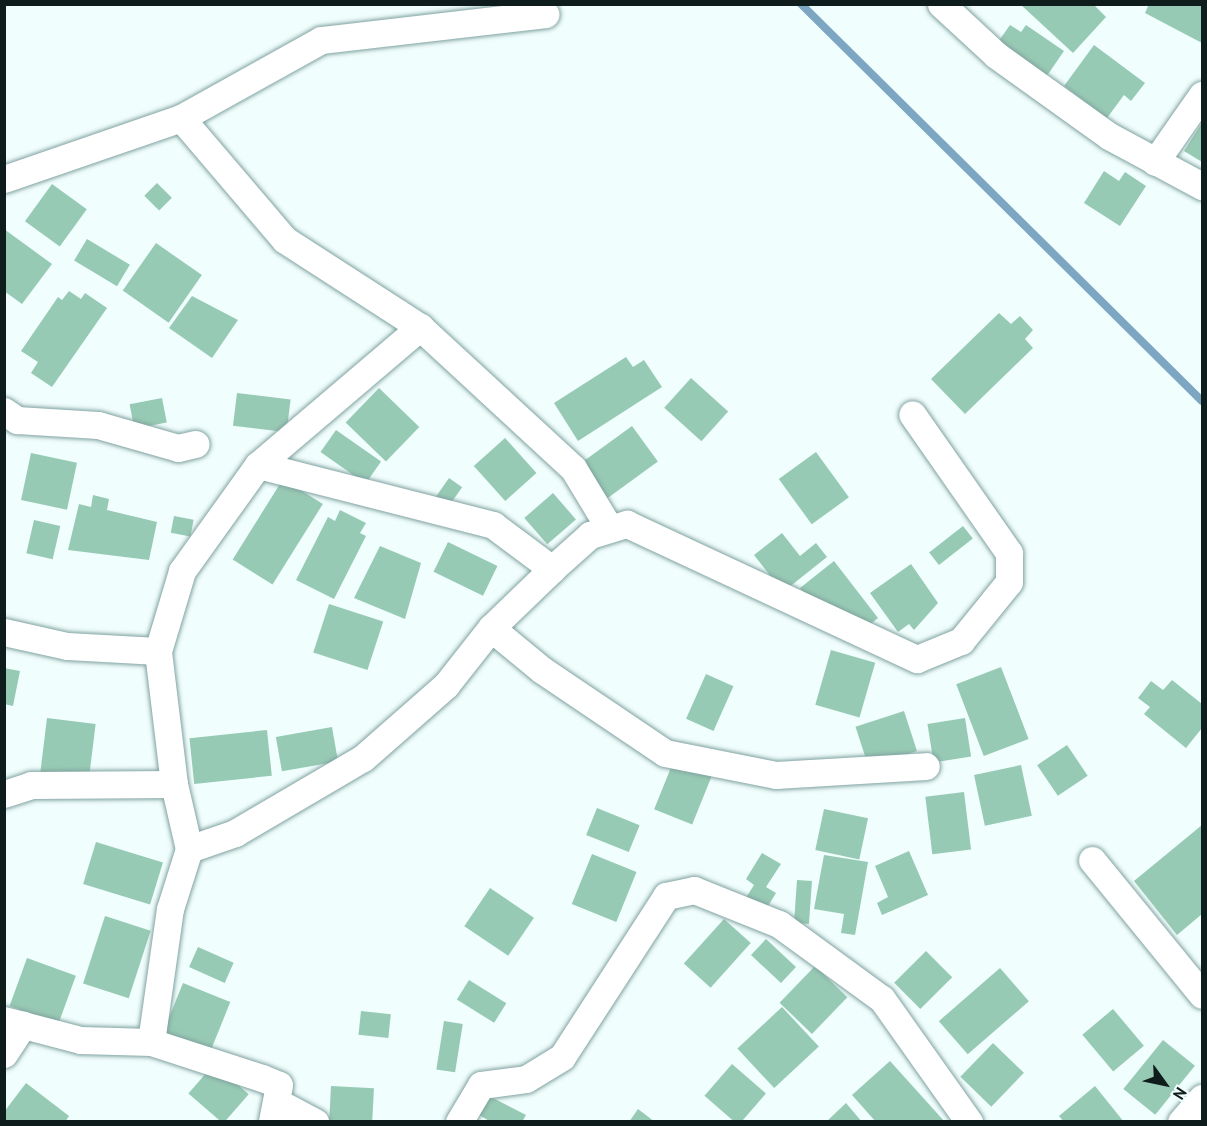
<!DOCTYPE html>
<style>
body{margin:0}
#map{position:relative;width:1207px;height:1126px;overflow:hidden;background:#f0fefd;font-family:"PT Sans",sans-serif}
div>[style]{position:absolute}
.stream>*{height:8px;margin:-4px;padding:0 4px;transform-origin:4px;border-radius:4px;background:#7ca6c2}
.building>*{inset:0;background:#97cab4;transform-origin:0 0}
.roads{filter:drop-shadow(0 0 2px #80a2a0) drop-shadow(0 0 2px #80a2a0)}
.street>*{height:27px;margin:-13.5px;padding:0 13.5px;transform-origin:13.5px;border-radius:13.5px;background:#fff}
span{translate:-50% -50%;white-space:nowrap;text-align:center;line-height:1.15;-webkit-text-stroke:4.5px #f0fefd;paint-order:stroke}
.frame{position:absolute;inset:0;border:6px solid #0e1c1b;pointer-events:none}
.north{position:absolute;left:1135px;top:1054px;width:60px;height:60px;-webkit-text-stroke:4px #f0fefd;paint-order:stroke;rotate:123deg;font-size:16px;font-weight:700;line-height:24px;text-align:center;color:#0e1c1b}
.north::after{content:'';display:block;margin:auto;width:21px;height:27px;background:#0e1c1b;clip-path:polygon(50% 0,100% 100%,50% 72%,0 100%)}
</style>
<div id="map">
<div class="stream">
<div style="left:801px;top:4px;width:564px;rotate:44.71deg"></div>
</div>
<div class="building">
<div style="clip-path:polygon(1020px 4px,1093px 4px,1106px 17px,1073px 53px)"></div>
<div style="clip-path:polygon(1149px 4px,1202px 4px,1202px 43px,1145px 13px)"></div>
<div style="clip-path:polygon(1010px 25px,1021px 32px,1026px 25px,1064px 51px,1042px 83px,998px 42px)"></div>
<div style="clip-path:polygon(1094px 45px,1145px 83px,1131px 101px,1124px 95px,1107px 118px,1064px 86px)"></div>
<div style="clip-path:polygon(1202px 123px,1202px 162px,1184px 151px)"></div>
<div style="clip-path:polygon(1104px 171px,1119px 181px,1125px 172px,1146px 186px,1120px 226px,1084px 203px)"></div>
<div style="left:157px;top:183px;width:21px;height:18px;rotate:45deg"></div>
<div style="left:52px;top:184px;width:43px;height:46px;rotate:36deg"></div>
<div style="clip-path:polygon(4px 229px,52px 264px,22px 304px,4px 291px)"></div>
<div style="left:87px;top:239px;width:50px;height:25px;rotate:31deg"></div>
<div style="left:156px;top:243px;width:56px;height:58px;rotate:35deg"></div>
<div style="clip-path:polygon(69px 291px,81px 299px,85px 293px,107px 308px,52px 387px,31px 373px,38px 362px,21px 351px,58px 297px,62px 300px)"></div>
<div style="clip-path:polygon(192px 296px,238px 320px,212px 358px,169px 328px)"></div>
<div style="clip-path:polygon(999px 313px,1011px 324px,1020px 316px,1033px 330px,1025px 339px,1033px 348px,965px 414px,931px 379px)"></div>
<div style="clip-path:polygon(626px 357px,633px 367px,644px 360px,662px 387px,578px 441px,554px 403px)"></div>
<div style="left:691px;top:378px;width:50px;height:40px;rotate:42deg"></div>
<div style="left:379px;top:388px;width:56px;height:48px;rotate:44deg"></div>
<div style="left:237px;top:393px;width:54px;height:33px;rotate:7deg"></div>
<div style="left:162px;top:398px;width:25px;height:33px;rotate:79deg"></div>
<div style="left:632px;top:426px;width:44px;height:62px;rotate:54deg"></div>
<div style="left:336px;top:430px;width:55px;height:27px;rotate:35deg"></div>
<div style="left:505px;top:438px;width:47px;height:42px;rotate:48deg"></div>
<div style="left:816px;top:452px;width:56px;height:46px;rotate:54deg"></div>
<div style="left:31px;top:453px;width:47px;height:48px;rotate:12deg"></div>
<div style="left:449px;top:478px;width:16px;height:25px;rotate:35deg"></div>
<div style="left:283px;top:479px;width:47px;height:95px;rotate:32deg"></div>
<div style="left:553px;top:493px;width:35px;height:38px;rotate:49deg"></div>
<div style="clip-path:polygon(93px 495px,109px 499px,107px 510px,157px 522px,149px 560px,68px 550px,79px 504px,91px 507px)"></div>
<div style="clip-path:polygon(340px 510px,366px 523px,360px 533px,366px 536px,334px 599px,296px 580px,328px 517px,335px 521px)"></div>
<div style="left:174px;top:516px;width:20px;height:17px;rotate:11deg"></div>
<div style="left:34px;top:520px;width:27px;height:34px;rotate:13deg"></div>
<div style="left:963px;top:526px;width:16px;height:43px;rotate:52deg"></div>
<div style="clip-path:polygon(782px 533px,800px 556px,816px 543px,827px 557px,783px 592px,754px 555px)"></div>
<div style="left:448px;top:542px;width:55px;height:33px;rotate:26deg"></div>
<div style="clip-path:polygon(380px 546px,421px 563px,405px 619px,354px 598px)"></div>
<div style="clip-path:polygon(834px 561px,878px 618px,863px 630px,820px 614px,800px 588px)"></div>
<div style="clip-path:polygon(911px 564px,938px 603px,914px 630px,909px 624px,898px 632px,870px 593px)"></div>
<div style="left:329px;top:604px;width:57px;height:51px;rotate:18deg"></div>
<div style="left:831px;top:650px;width:46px;height:57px;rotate:16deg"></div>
<div style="left:1001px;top:667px;width:77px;height:48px;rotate:69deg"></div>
<div style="clip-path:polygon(4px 668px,20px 671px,13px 706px,4px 704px)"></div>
<div style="left:706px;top:674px;width:30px;height:49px;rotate:24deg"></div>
<div style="clip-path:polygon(1172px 680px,1202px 704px,1202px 728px,1186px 748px,1144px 714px,1150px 707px,1138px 698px,1151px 681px,1163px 690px)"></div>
<div style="left:904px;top:711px;width:42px;height:51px;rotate:72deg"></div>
<div style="left:47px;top:718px;width:49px;height:55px;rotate:7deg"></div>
<div style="left:965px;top:718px;width:39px;height:38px;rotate:81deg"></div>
<div style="left:332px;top:727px;width:35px;height:57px;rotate:80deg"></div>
<div style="left:267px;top:730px;width:46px;height:78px;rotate:84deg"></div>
<div style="left:1067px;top:745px;width:37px;height:36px;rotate:56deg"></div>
<div style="left:674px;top:760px;width:41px;height:53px;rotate:22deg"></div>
<div style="left:1021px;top:765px;width:52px;height:48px;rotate:78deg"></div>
<div style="left:964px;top:792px;width:58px;height:39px;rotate:83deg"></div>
<div style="left:597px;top:808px;width:46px;height:29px;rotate:22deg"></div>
<div style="left:824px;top:809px;width:45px;height:42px;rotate:12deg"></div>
<div style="clip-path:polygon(1202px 825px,1202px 914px,1177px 935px,1134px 881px)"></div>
<div style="left:96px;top:842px;width:70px;height:44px;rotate:17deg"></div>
<div style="clip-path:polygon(909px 851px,928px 895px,882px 915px,877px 903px,888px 897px,875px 866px)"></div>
<div style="clip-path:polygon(762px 853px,781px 864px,766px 887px,776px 893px,765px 911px,745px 899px,754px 885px,746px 879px)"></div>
<div style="left:592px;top:854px;width:48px;height:54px;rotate:22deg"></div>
<div style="clip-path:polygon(824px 855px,868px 862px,855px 935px,841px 933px,844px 914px,814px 909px)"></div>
<div style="left:797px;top:880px;width:15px;height:43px;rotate:4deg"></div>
<div style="left:490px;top:888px;width:53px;height:46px;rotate:34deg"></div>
<div style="left:105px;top:916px;width:48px;height:71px;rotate:18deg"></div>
<div style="left:724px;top:919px;width:36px;height:60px;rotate:42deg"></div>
<div style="left:766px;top:939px;width:41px;height:22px;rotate:43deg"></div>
<div style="left:198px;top:947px;width:39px;height:22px;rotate:24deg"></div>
<div style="left:926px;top:951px;width:37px;height:45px;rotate:45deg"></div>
<div style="left:27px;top:958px;width:52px;height:51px;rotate:20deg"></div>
<div style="left:815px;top:966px;width:45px;height:51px;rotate:44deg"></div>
<div style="left:1000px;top:968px;width:44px;height:81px;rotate:49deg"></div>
<div style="left:469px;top:980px;width:44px;height:23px;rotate:32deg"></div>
<div style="left:183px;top:983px;width:51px;height:56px;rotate:22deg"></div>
<div style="left:782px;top:1007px;width:54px;height:61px;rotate:47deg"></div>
<div style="left:1113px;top:1009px;width:48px;height:40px;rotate:50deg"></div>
<div style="left:361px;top:1011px;width:30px;height:24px;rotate:6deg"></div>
<div style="left:444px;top:1021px;width:19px;height:49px;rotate:9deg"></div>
<div style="left:1163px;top:1040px;width:41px;height:63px;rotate:39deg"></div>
<div style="left:993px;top:1043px;width:43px;height:47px;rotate:44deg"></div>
<div style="clip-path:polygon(890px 1061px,945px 1122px,876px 1122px,852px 1095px)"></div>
<div style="left:214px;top:1064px;width:46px;height:39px;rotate:41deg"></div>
<div style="left:732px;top:1064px;width:45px;height:42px;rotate:41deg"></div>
<div style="clip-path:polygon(26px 1083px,69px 1116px,65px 1122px,4px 1122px,4px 1112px)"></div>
<div style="left:331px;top:1086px;width:43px;height:36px;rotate:3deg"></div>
<div style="clip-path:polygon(1095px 1086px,1124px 1122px,1064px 1122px,1059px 1116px)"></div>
<div style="clip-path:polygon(489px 1096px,526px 1115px,522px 1122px,491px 1122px,479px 1115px)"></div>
<div style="clip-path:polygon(846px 1103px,862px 1122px,826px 1122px)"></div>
<div style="clip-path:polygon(638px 1109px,655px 1122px,629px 1122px)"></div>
</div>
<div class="roads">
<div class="street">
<div style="left:941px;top:4px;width:75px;rotate:42.8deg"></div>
<div style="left:996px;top:55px;width:139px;rotate:35.6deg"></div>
<div style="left:1109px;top:136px;width:106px;rotate:28.3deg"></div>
<div style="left:181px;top:118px;width:160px;rotate:49.6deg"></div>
<div style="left:285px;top:240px;width:161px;rotate:32.8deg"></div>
<div style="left:420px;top:327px;width:208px;rotate:42.7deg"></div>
<div style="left:573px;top:468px;width:71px;rotate:58.8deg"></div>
<div style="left:1155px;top:162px;width:82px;rotate:-55deg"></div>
<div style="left:4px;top:179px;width:187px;rotate:-19deg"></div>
<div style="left:181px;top:118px;width:160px;rotate:-29.1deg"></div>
<div style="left:321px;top:40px;width:226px;rotate:-6.6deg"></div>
<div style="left:4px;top:411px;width:16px;rotate:35deg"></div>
<div style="left:17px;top:420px;width:81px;rotate:3.5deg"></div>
<div style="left:98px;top:425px;width:83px;rotate:16deg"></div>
<div style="left:178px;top:448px;width:18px;rotate:-13deg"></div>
<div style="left:258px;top:465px;width:243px;rotate:14.3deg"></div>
<div style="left:493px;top:525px;width:74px;rotate:36.7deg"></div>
<div style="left:491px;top:628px;width:66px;rotate:39.5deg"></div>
<div style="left:542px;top:670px;width:148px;rotate:34deg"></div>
<div style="left:665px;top:753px;width:113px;rotate:11.2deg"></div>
<div style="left:776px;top:775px;width:150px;rotate:-3.4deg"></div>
<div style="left:4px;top:632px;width:65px;rotate:12.5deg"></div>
<div style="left:67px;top:646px;width:91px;rotate:3.1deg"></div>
<div style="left:4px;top:794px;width:28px;rotate:-18deg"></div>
<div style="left:31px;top:785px;width:143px;rotate:-0.4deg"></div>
<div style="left:189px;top:849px;width:49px;rotate:-19.2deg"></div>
<div style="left:235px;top:833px;width:148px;rotate:-30.4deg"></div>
<div style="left:363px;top:758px;width:111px;rotate:-41.3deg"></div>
<div style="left:446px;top:685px;width:73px;rotate:-51.7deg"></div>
<div style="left:491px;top:628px;width:85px;rotate:-44deg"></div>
<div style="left:552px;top:569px;width:51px;rotate:-41.8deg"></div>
<div style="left:590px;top:535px;width:39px;rotate:-17deg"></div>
<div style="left:627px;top:524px;width:320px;rotate:25deg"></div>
<div style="left:917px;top:659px;width:48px;rotate:-22.2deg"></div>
<div style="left:961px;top:641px;width:76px;rotate:-50.9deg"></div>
<div style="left:1009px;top:582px;width:29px;rotate:-90deg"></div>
<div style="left:1009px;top:553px;width:169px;rotate:-124.9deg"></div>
<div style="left:1092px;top:860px;width:174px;rotate:50.8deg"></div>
<div style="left:4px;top:1020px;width:79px;rotate:14.7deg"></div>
<div style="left:80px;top:1040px;width:71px;rotate:1.6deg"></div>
<div style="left:151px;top:1042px;width:117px;rotate:18deg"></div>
<div style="left:262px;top:1078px;width:18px;rotate:22deg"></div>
<div style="left:279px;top:1085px;width:38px;rotate:101deg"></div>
<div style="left:151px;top:1042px;width:134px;rotate:-81.9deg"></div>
<div style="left:170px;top:909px;width:63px;rotate:-72.4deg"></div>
<div style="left:189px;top:849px;width:67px;rotate:-103deg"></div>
<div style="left:174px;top:784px;width:134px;rotate:-96.9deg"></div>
<div style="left:158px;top:651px;width:84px;rotate:-73.3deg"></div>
<div style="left:182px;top:571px;width:130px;rotate:-54.4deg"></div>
<div style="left:258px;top:465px;width:213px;rotate:-40.4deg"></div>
<div style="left:4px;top:1054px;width:35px;rotate:-57deg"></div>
<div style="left:279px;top:1103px;width:41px;rotate:27.8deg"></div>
<div style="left:459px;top:1122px;width:43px;rotate:-59.3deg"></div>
<div style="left:481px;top:1085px;width:45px;rotate:-7.6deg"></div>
<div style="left:526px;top:1079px;width:42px;rotate:-31.4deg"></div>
<div style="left:562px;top:1057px;width:192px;rotate:-57.1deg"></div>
<div style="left:666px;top:896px;width:29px;rotate:-12deg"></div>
<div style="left:694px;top:890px;width:92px;rotate:21.8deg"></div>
<div style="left:779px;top:924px;width:127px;rotate:36.1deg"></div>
<div style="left:882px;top:999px;width:151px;rotate:54.7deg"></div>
<div style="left:1181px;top:1122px;width:32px;rotate:-49deg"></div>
</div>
</div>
<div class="frame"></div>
<div class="north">N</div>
</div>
